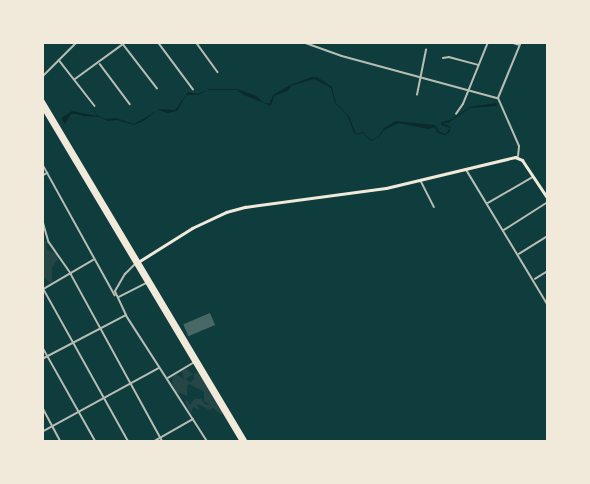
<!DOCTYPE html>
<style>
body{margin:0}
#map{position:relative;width:590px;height:484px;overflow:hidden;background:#0f3d3e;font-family:"Open Sans",sans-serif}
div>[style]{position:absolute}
.green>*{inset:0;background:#244646}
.water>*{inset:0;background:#0a2a2b}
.building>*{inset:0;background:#486865;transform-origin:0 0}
.minor>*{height:1.5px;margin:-0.75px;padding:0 0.75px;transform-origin:0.75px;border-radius:0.75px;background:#b8beb3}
.tertiary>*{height:2px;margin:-1px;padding:0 1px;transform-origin:1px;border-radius:1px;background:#b8beb3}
.secondary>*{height:3px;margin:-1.5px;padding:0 1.5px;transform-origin:1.5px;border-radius:1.5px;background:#f1e9da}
.trunk>*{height:4px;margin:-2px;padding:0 2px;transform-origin:2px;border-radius:2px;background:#f1e9da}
span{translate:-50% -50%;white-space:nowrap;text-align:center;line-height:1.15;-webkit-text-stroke:4.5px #f1e9da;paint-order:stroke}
.frame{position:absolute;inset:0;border:44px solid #f1e9da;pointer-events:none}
</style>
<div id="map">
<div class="green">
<div style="clip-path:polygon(46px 241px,47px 249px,57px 255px,58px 259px,52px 267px,52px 284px,42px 276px,42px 243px)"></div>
<div style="clip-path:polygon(186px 369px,193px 374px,186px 379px,190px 383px,194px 379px,194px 374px,198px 372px,201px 376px,222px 411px,222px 415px,213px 408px,210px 410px,197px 404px,199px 410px,193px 407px,191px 413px,185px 402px,187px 400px,190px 405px,194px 399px,201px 399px,205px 404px,212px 406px,204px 401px,204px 392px,189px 384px,187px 386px,187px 396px,176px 392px,172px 384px,173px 377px,176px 374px,184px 379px,182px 371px)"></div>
</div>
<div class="water">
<div style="clip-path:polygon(312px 77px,317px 77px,332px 87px,336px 103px,349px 116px,356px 134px,363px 132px,371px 140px,378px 137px,384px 128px,396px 121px,435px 125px,440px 132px,446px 134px,450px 128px,441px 125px,441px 122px,450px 120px,470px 107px,496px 103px,497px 106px,470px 108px,448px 123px,443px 123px,451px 127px,449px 133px,445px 135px,437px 133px,435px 127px,429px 129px,398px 123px,383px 131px,379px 137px,371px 141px,363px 133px,355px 135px,347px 115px,335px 103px,331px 88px,314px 79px,291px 86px,287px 91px,274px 96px,271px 106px,244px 95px,237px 90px,208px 90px,198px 95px,186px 95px,177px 111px,168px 113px,158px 110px,145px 120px,134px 125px,117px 120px,107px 121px,100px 117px,83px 116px,77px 114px,71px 114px,65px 124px,61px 118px,72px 111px,97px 116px,89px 101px,97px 115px,106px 119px,116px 118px,134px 124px,160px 109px,175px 110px,188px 92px,197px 94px,210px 89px,237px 89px,256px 96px,264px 103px,270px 103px,273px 95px,290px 85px)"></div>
</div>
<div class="building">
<div style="left:210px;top:313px;width:13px;height:29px;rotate:67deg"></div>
</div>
<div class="minor">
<div style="left:158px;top:42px;width:59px;rotate:53.3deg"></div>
<div style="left:196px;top:42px;width:37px;rotate:54deg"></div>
<div style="left:303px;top:42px;width:41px;rotate:19.7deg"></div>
<div style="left:342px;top:56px;width:161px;rotate:15.2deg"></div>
<div style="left:510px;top:42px;width:9px;rotate:18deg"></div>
<div style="left:123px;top:44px;width:56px;rotate:52.3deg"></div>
<div style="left:443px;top:58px;width:6px;rotate:-9deg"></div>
<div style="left:449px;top:57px;width:30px;rotate:15deg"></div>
<div style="left:59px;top:60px;width:58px;rotate:52deg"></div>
<div style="left:100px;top:64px;width:50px;rotate:53.1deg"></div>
<div style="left:42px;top:77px;width:49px;rotate:-45deg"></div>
<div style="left:75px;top:79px;width:63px;rotate:-36deg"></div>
<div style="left:417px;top:95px;width:46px;rotate:-78.7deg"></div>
<div style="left:456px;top:114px;width:12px;rotate:-55deg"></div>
<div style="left:463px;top:104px;width:67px;rotate:-68deg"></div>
<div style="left:42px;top:163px;width:151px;rotate:61.1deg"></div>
<div style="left:466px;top:169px;width:159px;rotate:58.9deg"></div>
<div style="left:42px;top:176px;width:6px;rotate:-31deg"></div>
<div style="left:421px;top:181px;width:29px;rotate:63deg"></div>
<div style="left:488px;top:203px;width:52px;rotate:-30deg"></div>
<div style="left:42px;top:218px;width:25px;rotate:74deg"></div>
<div style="left:49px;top:242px;width:39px;rotate:55deg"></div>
<div style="left:71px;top:274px;width:192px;rotate:61.3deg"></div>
<div style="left:504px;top:230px;width:52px;rotate:-32.5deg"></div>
<div style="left:42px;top:231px;width:1px;rotate:-90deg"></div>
<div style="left:519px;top:254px;width:34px;rotate:-32deg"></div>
<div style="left:535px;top:279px;width:15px;rotate:-32deg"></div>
<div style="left:42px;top:286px;width:179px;rotate:60.9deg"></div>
<div style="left:42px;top:290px;width:59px;rotate:-30.5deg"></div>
<div style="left:119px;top:297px;width:31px;rotate:-27deg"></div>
<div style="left:126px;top:315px;width:151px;rotate:57.2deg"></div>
<div style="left:42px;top:346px;width:110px;rotate:60.6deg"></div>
<div style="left:168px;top:378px;width:31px;rotate:-31deg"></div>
<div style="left:42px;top:432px;width:133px;rotate:-28.7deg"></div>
<div style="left:153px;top:442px;width:46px;rotate:-29.9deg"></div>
</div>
<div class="tertiary">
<div style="left:518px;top:156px;width:10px;rotate:-84deg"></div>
<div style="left:519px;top:146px;width:52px;rotate:-113.6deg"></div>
<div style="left:498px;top:98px;width:61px;rotate:-67.7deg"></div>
<div style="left:42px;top:359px;width:95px;rotate:-27.6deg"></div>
<div style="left:126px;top:315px;width:26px;rotate:-115deg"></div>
<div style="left:115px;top:291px;width:20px;rotate:-60deg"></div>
<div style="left:125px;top:274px;width:16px;rotate:-45deg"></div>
<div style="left:42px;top:407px;width:40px;rotate:62deg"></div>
</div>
<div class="secondary">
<div style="left:138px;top:262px;width:64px;rotate:-32.2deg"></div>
<div style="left:192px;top:228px;width:38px;rotate:-25deg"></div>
<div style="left:226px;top:212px;width:20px;rotate:-15deg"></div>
<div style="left:245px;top:207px;width:142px;rotate:-7.7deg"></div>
<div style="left:386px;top:188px;width:133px;rotate:-13.5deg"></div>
<div style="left:515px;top:157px;width:8px;rotate:23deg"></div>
<div style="left:522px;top:160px;width:47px;rotate:56.3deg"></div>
</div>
<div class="trunk">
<div style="left:42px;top:100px;width:398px;rotate:59.2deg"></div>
<div style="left:42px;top:106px;width:391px;rotate:59.2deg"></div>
</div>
<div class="frame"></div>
</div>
